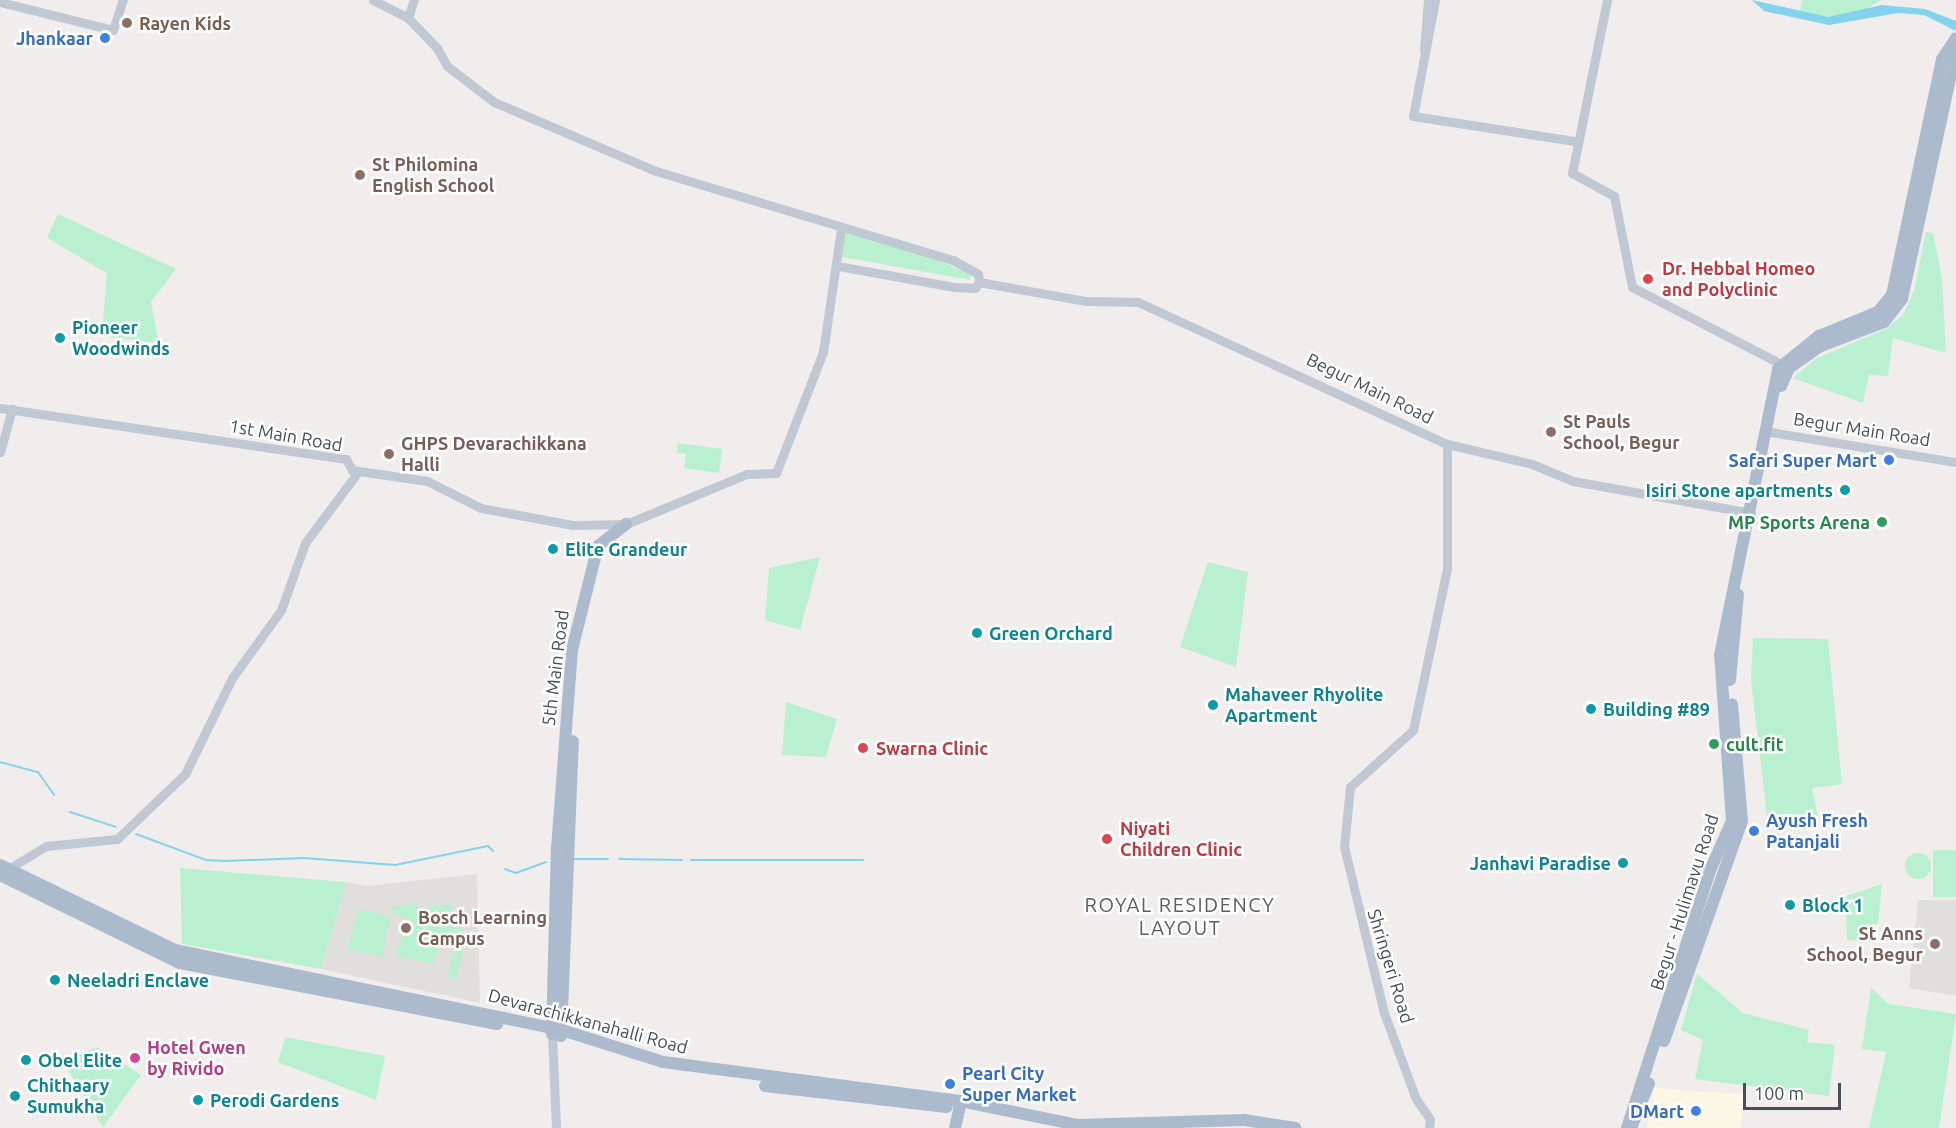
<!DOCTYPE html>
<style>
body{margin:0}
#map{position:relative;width:1956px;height:1128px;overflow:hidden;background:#f0edec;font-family:Ubuntu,sans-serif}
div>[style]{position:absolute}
.commercial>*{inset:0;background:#fcf6e4}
.education>*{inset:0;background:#e1dede}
.green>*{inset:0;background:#b9f0d0;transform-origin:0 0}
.round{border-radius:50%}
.water>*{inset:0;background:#84d3ee}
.stream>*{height:2px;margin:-1px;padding:0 1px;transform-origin:1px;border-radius:1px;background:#84d3ee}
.minor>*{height:9px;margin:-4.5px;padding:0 4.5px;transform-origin:4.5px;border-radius:4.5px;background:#bfc8d3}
.major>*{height:12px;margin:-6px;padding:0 6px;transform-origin:6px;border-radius:6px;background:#abbbcd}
.dots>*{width:16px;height:16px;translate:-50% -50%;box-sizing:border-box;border:3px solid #fff;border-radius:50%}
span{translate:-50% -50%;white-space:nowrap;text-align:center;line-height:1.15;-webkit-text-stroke:5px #fff;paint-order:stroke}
.education-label{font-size:18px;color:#785e54;font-weight:700}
.left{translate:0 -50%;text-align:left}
.right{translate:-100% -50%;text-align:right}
.shop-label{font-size:18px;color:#366cbe;font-weight:700}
.health-label{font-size:18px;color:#be3a42;font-weight:700}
.culture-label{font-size:18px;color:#0d838f;font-weight:700}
.street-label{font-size:18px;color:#454f5b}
.leisure-label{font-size:18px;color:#27864d;font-weight:700}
.hotel-label{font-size:18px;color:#b23c85;font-weight:700}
.neighbourhood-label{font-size:20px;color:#595d62;letter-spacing:1.5px}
.scale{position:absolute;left:1743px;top:1083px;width:98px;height:27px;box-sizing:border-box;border:3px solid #454f5b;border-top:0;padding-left:8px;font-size:18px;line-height:21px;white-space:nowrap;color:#454f5b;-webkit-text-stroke:4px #fff;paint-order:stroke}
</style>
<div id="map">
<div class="commercial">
<div style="clip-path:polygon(1654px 1088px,1744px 1094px,1741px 1128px,1647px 1128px)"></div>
</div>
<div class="education">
<div style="clip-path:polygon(477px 874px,480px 1003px,321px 969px,346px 882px,368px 886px)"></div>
<div style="clip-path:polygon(1918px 900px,1956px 900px,1956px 996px,1909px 988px)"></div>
</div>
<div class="green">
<div style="clip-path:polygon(1802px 0,1882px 0,1857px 14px,1828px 17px,1800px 12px)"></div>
<div style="clip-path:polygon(58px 214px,176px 269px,151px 302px,159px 343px,102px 336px,107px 273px,47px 238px)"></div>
<div style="clip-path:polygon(843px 232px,929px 257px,971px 274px,970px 280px,842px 257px)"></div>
<div style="clip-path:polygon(1926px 232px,1933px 233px,1942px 278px,1946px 353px,1893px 338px,1888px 376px,1869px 375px,1863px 403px,1793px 378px,1817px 358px,1886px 329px,1903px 315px,1914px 291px)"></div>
<div style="clip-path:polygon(678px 443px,722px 449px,719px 473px,684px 468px,686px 454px,677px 453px)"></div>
<div style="clip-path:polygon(820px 557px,800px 630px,765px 620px,769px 568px)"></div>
<div style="clip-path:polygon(1208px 562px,1248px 572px,1236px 667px,1180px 647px)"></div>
<div style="clip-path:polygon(1753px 638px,1828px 639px,1842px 784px,1812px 788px,1818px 816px,1767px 816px,1751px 680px)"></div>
<div style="clip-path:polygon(786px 702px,837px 719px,826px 757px,782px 755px)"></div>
<div style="left:1956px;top:850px;width:47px;height:23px;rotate:90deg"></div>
<div class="round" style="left:1905px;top:853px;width:26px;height:26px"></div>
<div style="clip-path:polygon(180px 868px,346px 882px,321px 969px,182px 944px)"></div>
<div style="clip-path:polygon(1882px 884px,1878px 924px,1865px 927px,1859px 941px,1847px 940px,1846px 896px)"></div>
<div style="clip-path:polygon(417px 903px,420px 925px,430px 924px,427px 907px,451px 904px,454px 928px,462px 927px,465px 943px,457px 978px,448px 977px,455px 941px,440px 938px,434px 964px,397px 956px,406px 916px,392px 913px,391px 907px)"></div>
<div style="clip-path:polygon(359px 909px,390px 916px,383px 957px,347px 950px)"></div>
<div style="clip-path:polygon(1697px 974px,1743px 1013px,1809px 1030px,1807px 1042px,1835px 1045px,1829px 1096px,1695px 1079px,1703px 1040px,1681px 1030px)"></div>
<div style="clip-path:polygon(1871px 988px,1889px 1004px,1956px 1014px,1939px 1128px,1869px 1128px,1886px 1052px,1862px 1049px)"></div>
<div style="clip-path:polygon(285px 1037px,385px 1056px,376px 1100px,278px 1062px)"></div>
<div style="clip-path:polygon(97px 1047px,141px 1075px,103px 1127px,63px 1062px)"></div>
</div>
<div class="water">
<div style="clip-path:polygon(1752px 0,1828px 17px,1882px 5px,1925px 9px,1956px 21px,1956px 31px,1924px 15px,1898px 13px,1829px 25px,1764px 11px)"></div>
</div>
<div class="stream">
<div style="left:0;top:762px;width:39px;rotate:15deg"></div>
<div style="left:38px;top:772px;width:28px;rotate:55deg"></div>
<div style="left:70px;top:812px;width:48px;rotate:18.1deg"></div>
<div style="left:136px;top:834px;width:75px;rotate:20.4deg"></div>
<div style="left:206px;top:860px;width:19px;rotate:3deg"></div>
<div style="left:225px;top:861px;width:79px;rotate:-2.2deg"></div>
<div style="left:304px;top:858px;width:91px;rotate:4.4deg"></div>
<div style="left:395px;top:865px;width:95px;rotate:-11.5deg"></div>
<div style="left:488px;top:846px;width:7px;rotate:45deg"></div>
<div style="left:573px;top:859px;width:35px"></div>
<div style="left:619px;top:859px;width:63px;rotate:0.9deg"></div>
<div style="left:691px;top:860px;width:172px"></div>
<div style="left:505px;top:869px;width:12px;rotate:20deg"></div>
<div style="left:516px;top:873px;width:32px;rotate:-20deg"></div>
</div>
<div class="minor">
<div style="left:373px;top:0;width:39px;rotate:27deg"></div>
<div style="left:408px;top:18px;width:42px;rotate:46deg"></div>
<div style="left:437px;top:48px;width:21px;rotate:61deg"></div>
<div style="left:447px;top:66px;width:59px;rotate:37.5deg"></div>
<div style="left:494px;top:102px;width:176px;rotate:23.1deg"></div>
<div style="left:656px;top:171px;width:310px;rotate:16.7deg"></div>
<div style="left:953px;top:260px;width:29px;rotate:29deg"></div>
<div style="left:978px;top:274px;width:8px;rotate:83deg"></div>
<div style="left:979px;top:282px;width:7px;rotate:124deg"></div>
<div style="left:975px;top:288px;width:21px;rotate:-177deg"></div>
<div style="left:954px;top:287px;width:117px;rotate:-169.7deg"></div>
<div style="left:1435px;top:0;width:118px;rotate:100.7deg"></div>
<div style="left:1413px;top:116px;width:164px;rotate:8.8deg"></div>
<div style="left:1607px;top:0;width:177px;rotate:101.4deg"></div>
<div style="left:1572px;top:173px;width:48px;rotate:28.7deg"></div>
<div style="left:1614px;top:196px;width:93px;rotate:78.8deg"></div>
<div style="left:1632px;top:287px;width:174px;rotate:27.3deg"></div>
<div style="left:0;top:2px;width:116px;rotate:13.9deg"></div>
<div style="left:113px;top:30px;width:32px;rotate:-72deg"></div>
<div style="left:408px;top:18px;width:19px;rotate:-72deg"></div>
<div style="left:1424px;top:50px;width:50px;rotate:-85.4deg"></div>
<div style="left:979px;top:282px;width:109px;rotate:10.1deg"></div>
<div style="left:1086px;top:301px;width:52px;rotate:1.1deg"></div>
<div style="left:1138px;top:302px;width:340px;rotate:24.7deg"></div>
<div style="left:1447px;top:444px;width:87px;rotate:13.2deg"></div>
<div style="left:1532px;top:464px;width:44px;rotate:22.5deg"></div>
<div style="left:1573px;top:481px;width:181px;rotate:10.2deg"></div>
<div style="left:0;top:408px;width:350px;rotate:8.4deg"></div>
<div style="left:346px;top:459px;width:13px;rotate:61deg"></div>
<div style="left:352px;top:470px;width:76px;rotate:8.3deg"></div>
<div style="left:427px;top:481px;width:60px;rotate:26.6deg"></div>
<div style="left:481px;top:508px;width:94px;rotate:10.5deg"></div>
<div style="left:573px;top:525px;width:53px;rotate:-1.1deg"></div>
<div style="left:626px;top:524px;width:131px;rotate:-22.5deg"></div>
<div style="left:747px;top:474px;width:29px;rotate:-2deg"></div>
<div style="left:776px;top:473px;width:130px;rotate:-68.8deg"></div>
<div style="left:823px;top:352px;width:124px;rotate:-81.7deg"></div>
<div style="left:1764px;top:431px;width:194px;rotate:9.2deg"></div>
<div style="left:0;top:452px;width:45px;rotate:-74.4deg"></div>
<div style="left:5px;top:871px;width:48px;rotate:-31.4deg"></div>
<div style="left:46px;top:846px;width:71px;rotate:-5.6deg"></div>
<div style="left:117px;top:839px;width:94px;rotate:-43.7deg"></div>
<div style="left:185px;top:774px;width:107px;rotate:-63.9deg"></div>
<div style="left:232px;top:678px;width:84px;rotate:-54.2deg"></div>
<div style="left:281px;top:610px;width:71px;rotate:-70.3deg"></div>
<div style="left:305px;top:543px;width:89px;rotate:-53.3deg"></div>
<div style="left:552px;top:1035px;width:93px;rotate:87.5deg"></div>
<div style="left:1429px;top:1128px;width:9px;rotate:-84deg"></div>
<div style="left:1430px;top:1119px;width:24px;rotate:-125deg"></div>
<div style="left:1416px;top:1099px;width:92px;rotate:-110.4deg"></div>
<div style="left:1384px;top:1013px;width:171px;rotate:-103.5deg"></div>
<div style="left:1344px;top:847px;width:60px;rotate:-84.3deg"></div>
<div style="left:1350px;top:787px;width:85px;rotate:-42.1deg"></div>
<div style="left:1413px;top:730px;width:166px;rotate:-78.1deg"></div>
<div style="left:1447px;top:568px;width:124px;rotate:-90deg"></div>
</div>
<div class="major">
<div style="left:1781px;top:386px;width:20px;rotate:-66deg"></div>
<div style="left:1789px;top:368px;width:39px;rotate:-35deg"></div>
<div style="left:1821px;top:346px;width:67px;rotate:-20.9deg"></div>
<div style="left:1884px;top:322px;width:29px;rotate:-52deg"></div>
<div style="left:1902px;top:299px;width:254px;rotate:-77.7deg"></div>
<div style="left:1730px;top:680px;width:86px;rotate:-84.7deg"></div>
<div style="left:0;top:865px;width:195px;rotate:25.9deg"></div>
<div style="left:175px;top:950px;width:395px;rotate:11.7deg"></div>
<div style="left:562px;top:1030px;width:106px;rotate:17.6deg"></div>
<div style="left:663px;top:1062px;width:301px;rotate:7.5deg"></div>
<div style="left:961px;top:1101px;width:118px;rotate:11.7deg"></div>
<div style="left:1077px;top:1125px;width:167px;rotate:-1.7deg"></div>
<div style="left:1244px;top:1120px;width:52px;rotate:8.9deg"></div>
<div style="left:0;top:875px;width:200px;rotate:26.1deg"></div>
<div style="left:180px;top:963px;width:323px;rotate:10.9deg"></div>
<div style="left:552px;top:1034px;width:185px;rotate:-88.5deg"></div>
<div style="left:557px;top:849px;width:200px;rotate:-85.7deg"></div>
<div style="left:572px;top:650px;width:107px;rotate:-76deg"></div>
<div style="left:598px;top:546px;width:36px;rotate:-38deg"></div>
<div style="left:561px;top:1036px;width:295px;rotate:-87.7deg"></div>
<div style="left:1664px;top:1041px;width:233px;rotate:-70.5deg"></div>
<div style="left:1742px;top:821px;width:117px;rotate:-94.9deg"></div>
<div style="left:765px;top:1086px;width:183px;rotate:6.6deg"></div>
<div style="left:955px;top:1128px;width:28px;rotate:-77deg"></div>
<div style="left:1627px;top:1128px;width:273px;rotate:-72.1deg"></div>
<div style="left:1711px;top:868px;width:51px;rotate:-65.9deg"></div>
<div style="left:1732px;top:821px;width:166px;rotate:-94.1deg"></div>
<div style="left:1720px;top:655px;width:292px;rotate:-78.5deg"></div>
<div style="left:1778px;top:369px;width:53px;rotate:-38.8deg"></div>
<div style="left:1819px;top:336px;width:64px;rotate:-22.1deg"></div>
<div style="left:1878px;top:312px;width:22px;rotate:-51deg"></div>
<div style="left:1892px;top:295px;width:241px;rotate:-78deg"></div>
<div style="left:1942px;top:59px;width:25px;rotate:-56deg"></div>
<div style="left:1631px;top:1128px;width:48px;rotate:-68.2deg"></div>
</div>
<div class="dots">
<div style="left:127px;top:23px;background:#8d6e63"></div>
<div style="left:105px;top:38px;background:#3f7fe0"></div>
<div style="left:360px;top:175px;background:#8d6e63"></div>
<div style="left:1648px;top:279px;background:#e0444e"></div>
<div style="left:60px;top:338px;background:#0f9aa8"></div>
<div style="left:1551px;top:432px;background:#8d6e63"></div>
<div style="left:389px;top:454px;background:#8d6e63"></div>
<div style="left:1889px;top:460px;background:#3f7fe0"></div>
<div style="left:1845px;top:490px;background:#0f9aa8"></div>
<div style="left:1882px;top:522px;background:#2e9e5b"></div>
<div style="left:553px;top:549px;background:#0f9aa8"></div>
<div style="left:977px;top:633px;background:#0f9aa8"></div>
<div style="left:1213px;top:705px;background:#0f9aa8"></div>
<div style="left:1591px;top:709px;background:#0f9aa8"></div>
<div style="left:1714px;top:744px;background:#2e9e5b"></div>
<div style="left:863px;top:748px;background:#e0444e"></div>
<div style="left:1754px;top:831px;background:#3f7fe0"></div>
<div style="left:1107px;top:839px;background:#e0444e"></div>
<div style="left:1623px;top:863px;background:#0f9aa8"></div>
<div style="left:1790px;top:905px;background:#0f9aa8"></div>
<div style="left:406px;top:928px;background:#8d6e63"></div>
<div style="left:1935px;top:944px;background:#8d6e63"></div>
<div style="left:55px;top:980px;background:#0f9aa8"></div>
<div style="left:135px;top:1058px;background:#d1479c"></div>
<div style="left:26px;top:1060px;background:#0f9aa8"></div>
<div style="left:950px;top:1084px;background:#3f7fe0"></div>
<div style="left:15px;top:1096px;background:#0f9aa8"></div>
<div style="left:198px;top:1100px;background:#0f9aa8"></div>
<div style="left:1696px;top:1111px;background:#3f7fe0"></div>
</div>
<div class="education-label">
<span class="left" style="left:139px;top:23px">Rayen Kids</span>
<span class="left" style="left:372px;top:175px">St Philomina<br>English School</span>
<span class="left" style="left:1563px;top:432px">St Pauls<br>School, Begur</span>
<span class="left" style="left:401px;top:454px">GHPS Devarachikkana<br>Halli</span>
<span class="left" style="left:418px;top:928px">Bosch Learning<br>Campus</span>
<span class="right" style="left:1923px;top:944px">St Anns<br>School, Begur</span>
</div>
<div class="shop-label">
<span class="right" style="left:93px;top:38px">Jhankaar</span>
<span class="right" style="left:1877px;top:460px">Safari Super Mart</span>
<span class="left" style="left:1766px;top:831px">Ayush Fresh<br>Patanjali</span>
<span class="left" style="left:962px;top:1084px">Pearl City<br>Super Market</span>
<span class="right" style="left:1684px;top:1111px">DMart</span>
</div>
<div class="health-label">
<span class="left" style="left:1662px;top:279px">Dr. Hebbal Homeo<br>and Polyclinic</span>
<span class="left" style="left:876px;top:748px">Swarna Clinic</span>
<span class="left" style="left:1120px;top:839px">Niyati<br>Children Clinic</span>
</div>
<div class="culture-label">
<span class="left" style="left:72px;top:338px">Pioneer<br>Woodwinds</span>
<span class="right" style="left:1833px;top:490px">Isiri Stone apartments</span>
<span class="left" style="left:565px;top:549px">Elite Grandeur</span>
<span class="left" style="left:989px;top:633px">Green Orchard</span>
<span class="left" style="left:1225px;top:705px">Mahaveer Rhyolite<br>Apartment</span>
<span class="left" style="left:1603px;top:709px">Building #89</span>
<span class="right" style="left:1611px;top:863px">Janhavi Paradise</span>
<span class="left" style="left:1802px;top:905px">Block 1</span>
<span class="left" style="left:67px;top:980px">Neeladri Enclave</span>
<span class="left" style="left:38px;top:1060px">Obel Elite</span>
<span class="left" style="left:27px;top:1096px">Chithaary<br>Sumukha</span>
<span class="left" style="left:210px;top:1100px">Perodi Gardens</span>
</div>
<div class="street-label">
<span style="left:1370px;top:388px;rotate:26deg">Begur Main Road</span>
<span style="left:1862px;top:429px;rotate:9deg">Begur Main Road</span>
<span style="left:286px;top:435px;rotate:10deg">1st Main Road</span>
<span style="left:555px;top:668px;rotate:-83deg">5th Main Road</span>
<span style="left:1684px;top:902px;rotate:-72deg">Begur - Hulimavu Road</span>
<span style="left:1391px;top:966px;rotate:73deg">Shringeri Road</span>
<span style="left:588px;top:1021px;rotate:15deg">Devarachikkanahalli Road</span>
</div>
<div class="leisure-label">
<span class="right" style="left:1870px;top:522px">MP Sports Arena</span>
<span class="left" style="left:1726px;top:744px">cult.fit</span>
</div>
<div class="hotel-label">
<span class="left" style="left:147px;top:1058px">Hotel Gwen<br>by Rivido</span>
</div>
<div class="neighbourhood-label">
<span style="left:1180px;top:916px">ROYAL RESIDENCY<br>LAYOUT</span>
</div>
<div class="scale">100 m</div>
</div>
